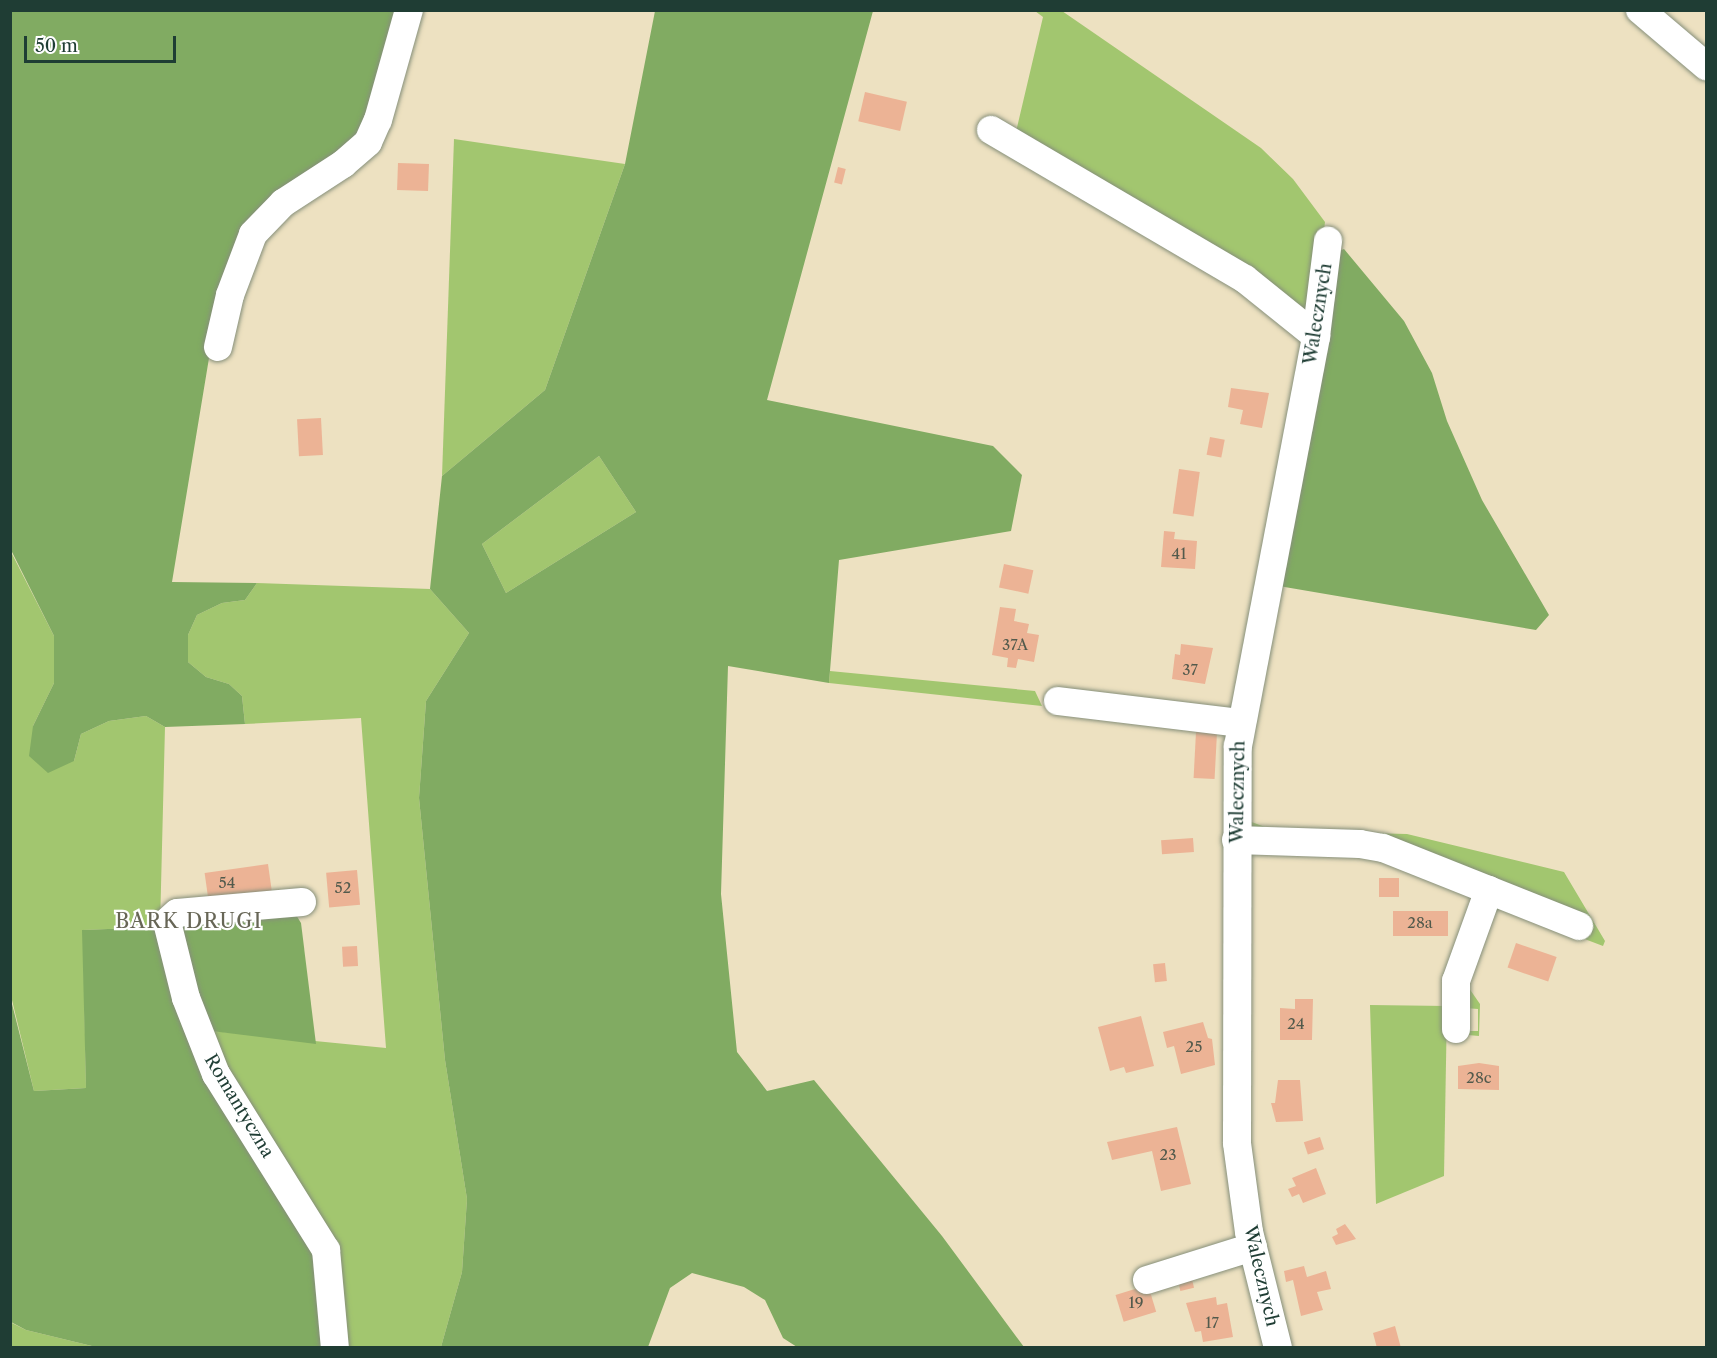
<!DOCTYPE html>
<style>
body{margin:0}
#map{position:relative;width:1717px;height:1358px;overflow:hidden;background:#ede1c1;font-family:"Libre Caslon Text",serif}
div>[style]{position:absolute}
.green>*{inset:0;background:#a2c66f}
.forest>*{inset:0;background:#81ab62}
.building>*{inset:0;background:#ecb395;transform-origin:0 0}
.roads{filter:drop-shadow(0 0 2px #868f7a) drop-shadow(0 0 2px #868f7a)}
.minor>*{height:28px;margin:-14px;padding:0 14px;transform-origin:14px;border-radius:14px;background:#fff}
span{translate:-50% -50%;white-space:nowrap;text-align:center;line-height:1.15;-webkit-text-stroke:4.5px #fff;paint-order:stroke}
.number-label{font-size:15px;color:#525a4c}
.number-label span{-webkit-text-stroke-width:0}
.street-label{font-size:18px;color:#1f3d34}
.neighbourhood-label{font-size:20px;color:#676656;letter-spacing:1.5px}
.frame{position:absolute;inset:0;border:12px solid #1f3d34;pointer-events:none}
.scale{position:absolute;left:24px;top:36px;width:152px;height:27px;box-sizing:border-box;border:3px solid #1f3d34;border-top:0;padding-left:8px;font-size:18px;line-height:21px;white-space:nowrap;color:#1f3d34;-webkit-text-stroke:4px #fff;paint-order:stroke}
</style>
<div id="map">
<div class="green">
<div style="clip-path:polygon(1035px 11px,1062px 11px,1261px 148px,1293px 179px,1325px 222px,1313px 326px,1015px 136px,1043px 17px)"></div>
<div style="clip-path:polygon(454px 139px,625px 164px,545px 390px,442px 476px)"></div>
<div style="clip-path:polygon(599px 456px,636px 512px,506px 593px,482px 544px)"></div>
<div style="clip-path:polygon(10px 550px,54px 636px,54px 683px,33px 726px,74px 761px,81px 734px,109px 721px,146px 716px,165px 727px,160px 927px,83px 930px,86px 1088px,34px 1091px,11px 996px)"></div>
<div style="clip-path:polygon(257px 583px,430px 589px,469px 633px,426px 701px,419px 798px,445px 1060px,467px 1199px,462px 1272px,441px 1347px,341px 1347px,203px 1030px,386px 1048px,361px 718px,245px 724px,242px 696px,229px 684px,206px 677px,188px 662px,188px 635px,197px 615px,222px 603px,245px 600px)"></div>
<div style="clip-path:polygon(1273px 585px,1278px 586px,1251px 724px,1246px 820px,1276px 831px,1407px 834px,1564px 872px,1605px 941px,1603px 946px,1582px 938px,1586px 925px,1384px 842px,1365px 838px,1260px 835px,1245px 828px,1242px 819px,1247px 724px)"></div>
<div style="clip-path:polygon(830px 671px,1035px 691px,1042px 706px,829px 683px)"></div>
<div style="clip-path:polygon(1509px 905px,1547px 920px,1550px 926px,1501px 908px,1487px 917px,1464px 981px,1480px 1004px,1479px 1036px,1468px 1035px,1468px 1031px,1478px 1031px,1478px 1009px,1465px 1008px,1462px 980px,1487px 917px,1497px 907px)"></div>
<div style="clip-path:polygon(1370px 1005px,1447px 1006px,1444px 1176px,1376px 1204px)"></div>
<div style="clip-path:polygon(10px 1322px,26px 1330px,96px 1347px,11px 1347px)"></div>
</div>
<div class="forest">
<div style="clip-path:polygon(11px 11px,403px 11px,366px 132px,293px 183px,211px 346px,172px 582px,257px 583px,245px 600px,222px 603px,197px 615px,188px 635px,188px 662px,206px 677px,229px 684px,242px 696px,245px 724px,165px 727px,146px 716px,109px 721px,81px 734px,74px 761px,48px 773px,29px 756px,33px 726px,54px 683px,54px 636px,11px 550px)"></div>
<div style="clip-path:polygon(evenodd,655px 11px,873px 11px,767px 400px,993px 446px,1022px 475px,1011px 531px,839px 560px,829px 683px,728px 666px,721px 894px,737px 1052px,767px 1091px,814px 1080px,942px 1236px,1024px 1347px,797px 1347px,783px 1338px,765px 1300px,744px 1287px,692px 1273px,670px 1288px,648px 1347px,441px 1347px,462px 1272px,467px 1199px,445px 1060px,419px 798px,426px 701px,469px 633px,430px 589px,442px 476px,545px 390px,625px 164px,655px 11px,599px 456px,636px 512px,506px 593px,482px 544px,599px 456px)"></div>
<div style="clip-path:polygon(1344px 249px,1404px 321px,1432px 373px,1447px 421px,1482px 500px,1549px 615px,1536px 630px,1273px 585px,1334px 253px)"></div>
<div style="clip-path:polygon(293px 910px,301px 923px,316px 1044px,203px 1030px,176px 926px)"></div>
<div style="clip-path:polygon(160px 927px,179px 1000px,321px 1254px,329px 1347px,96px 1347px,26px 1330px,11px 1322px,10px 996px,34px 1091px,86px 1088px,82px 930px)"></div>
</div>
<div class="building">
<div style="left:865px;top:92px;width:43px;height:30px;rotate:13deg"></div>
<div style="left:398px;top:163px;width:31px;height:27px;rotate:2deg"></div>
<div style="left:838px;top:167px;width:8px;height:16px;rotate:14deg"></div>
<div style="clip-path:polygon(1231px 388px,1269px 393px,1262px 428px,1240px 424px,1243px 410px,1228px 407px)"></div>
<div style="left:321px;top:418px;width:37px;height:24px;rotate:87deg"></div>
<div style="left:1210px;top:437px;width:15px;height:18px;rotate:11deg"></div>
<div style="left:1179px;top:469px;width:21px;height:45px;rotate:8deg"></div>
<div style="clip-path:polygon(1164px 531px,1175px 532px,1174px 539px,1197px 541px,1195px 569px,1161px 567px)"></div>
<div style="left:1004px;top:564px;width:30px;height:24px;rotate:12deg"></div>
<div style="clip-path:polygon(1000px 607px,1016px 609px,1014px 621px,1029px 624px,1027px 633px,1039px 635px,1034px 662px,1018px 659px,1016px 668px,1007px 667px,1008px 658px,992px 655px)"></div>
<div style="clip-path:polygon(1181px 644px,1213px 648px,1205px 684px,1172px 679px,1175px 654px,1180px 655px)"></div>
<div style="left:1196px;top:732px;width:21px;height:46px;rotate:3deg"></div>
<div style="left:1193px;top:838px;width:14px;height:32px;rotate:86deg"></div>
<div style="left:268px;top:864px;width:27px;height:64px;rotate:82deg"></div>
<div style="left:357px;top:870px;width:35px;height:31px;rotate:85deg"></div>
<div style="left:1379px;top:878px;width:20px;height:19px"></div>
<div style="left:1393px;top:911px;width:55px;height:25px"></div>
<div style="left:1516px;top:943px;width:43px;height:26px;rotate:19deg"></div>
<div style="left:357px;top:946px;width:20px;height:15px;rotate:87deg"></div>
<div style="left:1165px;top:963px;width:18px;height:12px;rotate:84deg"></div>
<div style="clip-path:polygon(1295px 999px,1313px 999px,1312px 1040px,1280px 1040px,1280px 1008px,1295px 1009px)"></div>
<div style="clip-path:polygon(1141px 1016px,1154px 1066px,1126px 1073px,1124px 1067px,1110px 1071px,1098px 1027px)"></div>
<div style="clip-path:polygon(1203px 1022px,1208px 1038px,1212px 1039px,1215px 1065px,1181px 1074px,1174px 1046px,1167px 1048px,1163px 1032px)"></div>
<div style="clip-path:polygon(1479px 1063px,1499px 1066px,1499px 1090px,1458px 1089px,1458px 1066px)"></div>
<div style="clip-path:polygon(1278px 1080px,1300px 1080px,1303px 1121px,1276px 1122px,1271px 1103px,1275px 1103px)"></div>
<div style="clip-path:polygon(1177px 1127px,1191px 1184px,1161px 1191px,1152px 1151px,1112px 1160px,1107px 1142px)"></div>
<div style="left:1320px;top:1137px;width:13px;height:17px;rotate:72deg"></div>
<div style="clip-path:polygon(1316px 1168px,1326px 1194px,1303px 1203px,1299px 1194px,1292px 1197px,1288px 1189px,1296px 1186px,1292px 1178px)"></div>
<div style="clip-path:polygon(1345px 1224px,1356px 1239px,1336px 1245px,1332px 1237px,1338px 1234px,1336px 1229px)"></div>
<div style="clip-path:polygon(1304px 1266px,1307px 1277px,1326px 1271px,1331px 1289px,1317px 1292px,1323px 1310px,1301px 1316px,1293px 1280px,1286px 1282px,1284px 1271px)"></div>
<div style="left:1192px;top:1279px;width:9px;height:14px;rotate:77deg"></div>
<div style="left:1148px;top:1285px;width:28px;height:34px;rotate:73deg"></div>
<div style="clip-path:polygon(1216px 1297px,1217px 1305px,1227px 1303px,1233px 1337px,1203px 1342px,1201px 1331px,1195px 1332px,1186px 1303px)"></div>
<div style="clip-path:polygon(1395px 1326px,1401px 1348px,1377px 1348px,1373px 1333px)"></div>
</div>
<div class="roads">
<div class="minor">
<div style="left:1640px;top:10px;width:87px;rotate:40.3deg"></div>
<div style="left:991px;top:130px;width:294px;rotate:30.4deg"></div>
<div style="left:1245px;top:279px;width:91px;rotate:38.8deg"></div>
<div style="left:218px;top:347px;width:53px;rotate:-77deg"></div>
<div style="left:230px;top:295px;width:65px;rotate:-69.3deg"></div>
<div style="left:253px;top:234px;width:43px;rotate:-45.9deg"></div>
<div style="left:283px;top:203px;width:72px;rotate:-33deg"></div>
<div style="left:343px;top:164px;width:33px;rotate:-41deg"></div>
<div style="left:368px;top:142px;width:24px;rotate:-66deg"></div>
<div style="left:378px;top:120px;width:114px;rotate:-74.3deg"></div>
<div style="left:1058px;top:701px;width:183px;rotate:6.9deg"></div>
<div style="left:1236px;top:840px;width:124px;rotate:1.8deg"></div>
<div style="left:1360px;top:844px;width:23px;rotate:10deg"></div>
<div style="left:1383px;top:848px;width:211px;rotate:21.7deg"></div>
<div style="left:302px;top:902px;width:125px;rotate:175deg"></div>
<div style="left:177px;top:913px;width:13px;rotate:138deg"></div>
<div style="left:167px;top:922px;width:78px;rotate:76deg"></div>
<div style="left:186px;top:998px;width:82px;rotate:68.5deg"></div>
<div style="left:216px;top:1074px;width:208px;rotate:58deg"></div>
<div style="left:326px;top:1250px;width:98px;rotate:84.8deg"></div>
<div style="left:1456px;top:1029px;width:48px;rotate:-90deg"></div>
<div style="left:1456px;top:981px;width:97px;rotate:-70.1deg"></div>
<div style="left:1147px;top:1280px;width:111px;rotate:-17.3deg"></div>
<div style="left:1278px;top:1348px;width:120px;rotate:-104deg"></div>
<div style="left:1249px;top:1232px;width:90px;rotate:-97.7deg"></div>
<div style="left:1237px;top:1143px;width:397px;rotate:-89.9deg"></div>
<div style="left:1238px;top:746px;width:417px;rotate:-79.2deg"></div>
<div style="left:1316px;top:336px;width:96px;rotate:-82.8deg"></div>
</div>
</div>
<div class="number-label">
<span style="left:1179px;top:554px">41</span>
<span style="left:1015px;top:645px">37A</span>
<span style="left:1190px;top:670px">37</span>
<span style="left:227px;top:883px">54</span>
<span style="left:343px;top:888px">52</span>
<span style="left:1420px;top:923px">28a</span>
<span style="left:1296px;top:1024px">24</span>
<span style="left:1194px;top:1047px">25</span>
<span style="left:1479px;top:1078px">28c</span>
<span style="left:1168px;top:1155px">23</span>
<span style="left:1136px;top:1303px">19</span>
<span style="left:1212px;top:1323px">17</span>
</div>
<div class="street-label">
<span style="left:1318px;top:314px;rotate:-81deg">Walecznych</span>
<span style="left:1238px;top:792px;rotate:-89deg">Walecznych</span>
<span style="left:239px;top:1106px;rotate:59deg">Romantyczna</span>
<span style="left:1261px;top:1276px;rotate:77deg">Walecznych</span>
</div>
<div class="neighbourhood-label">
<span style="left:189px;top:921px">BARK DRUGI</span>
</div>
<div class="frame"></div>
<div class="scale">50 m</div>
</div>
